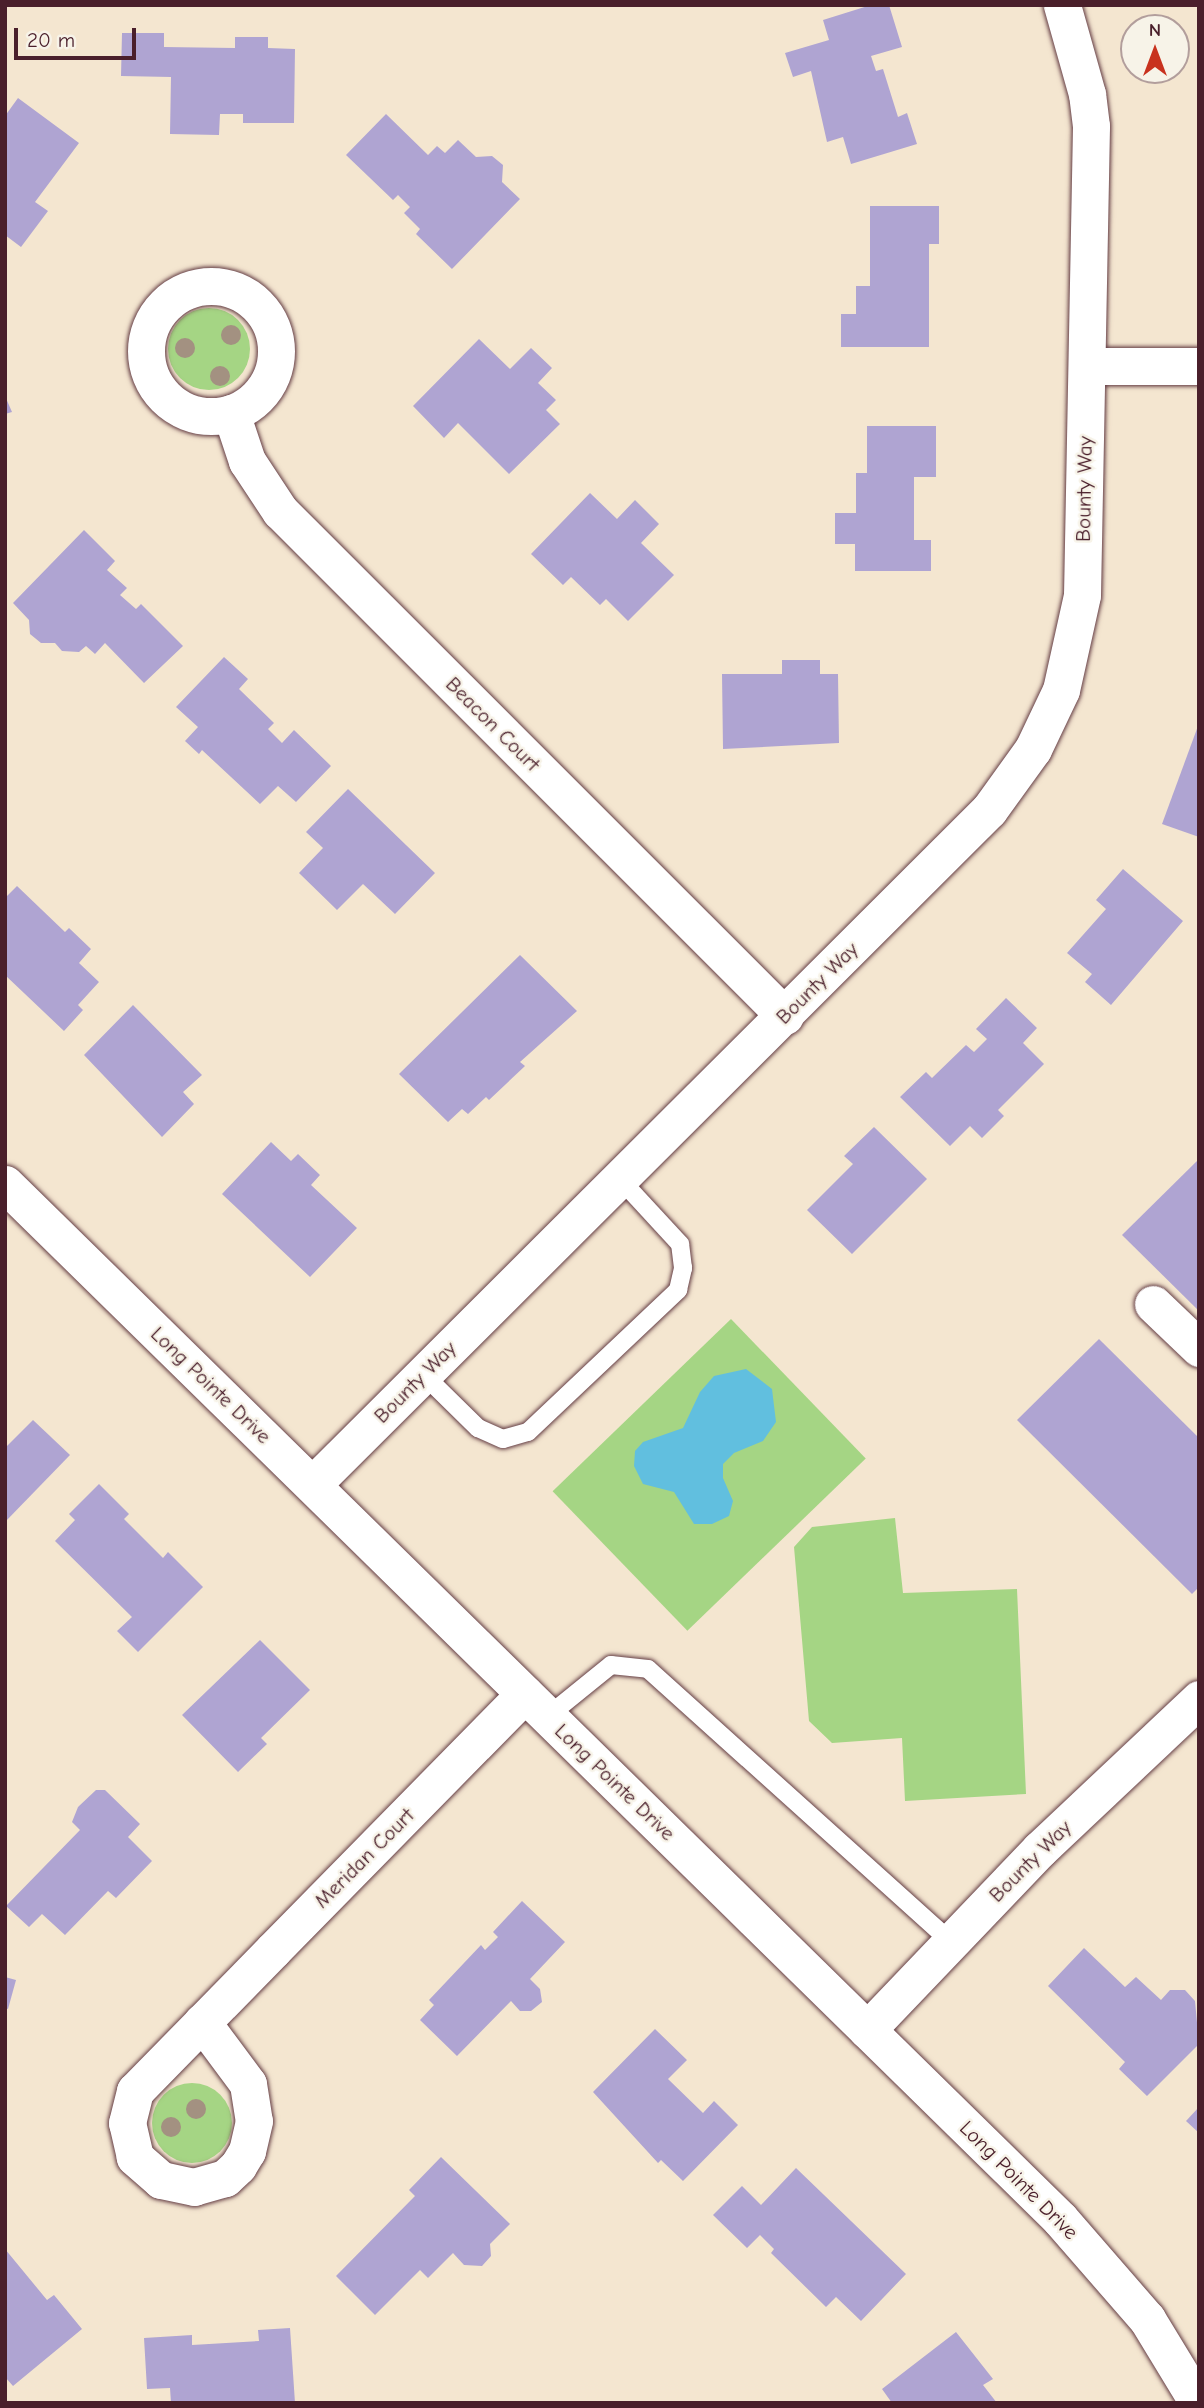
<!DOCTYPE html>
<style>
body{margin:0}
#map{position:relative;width:1204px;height:2408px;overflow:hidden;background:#f4e6d0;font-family:"Comic Neue",sans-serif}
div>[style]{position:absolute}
.green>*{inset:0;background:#a5d584;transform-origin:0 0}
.round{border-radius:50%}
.water>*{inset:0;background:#61bfdf}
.building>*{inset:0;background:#afa4d2}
.roads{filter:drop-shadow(0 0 2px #643d44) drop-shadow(0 0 2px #643d44)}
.service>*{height:18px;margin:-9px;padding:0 9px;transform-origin:9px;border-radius:9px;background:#fff}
.minor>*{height:37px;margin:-18.5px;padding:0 18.5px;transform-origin:18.5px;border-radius:18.5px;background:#fff}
.minor>.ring{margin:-18.5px;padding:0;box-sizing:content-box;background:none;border:37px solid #fff;border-radius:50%}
.trees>*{width:20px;height:20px;margin:-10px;border-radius:50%;background:#a39181}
span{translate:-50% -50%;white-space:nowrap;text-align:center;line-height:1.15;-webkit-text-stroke:5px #f7f3e8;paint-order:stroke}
.street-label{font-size:21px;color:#4a1f2b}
.frame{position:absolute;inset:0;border:7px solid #4a1f2b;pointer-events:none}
.north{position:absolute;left:1120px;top:14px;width:70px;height:70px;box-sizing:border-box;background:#f7f3e8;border:2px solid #b29e9c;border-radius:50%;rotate:0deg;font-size:19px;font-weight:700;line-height:28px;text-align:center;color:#4a1f2b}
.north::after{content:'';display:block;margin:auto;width:24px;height:32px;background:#c8321e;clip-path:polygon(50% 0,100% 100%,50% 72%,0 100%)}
.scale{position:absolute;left:14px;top:28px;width:122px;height:32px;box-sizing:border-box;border:4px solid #4a1f2b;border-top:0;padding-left:9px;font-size:21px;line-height:24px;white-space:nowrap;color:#4a1f2b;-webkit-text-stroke:5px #f7f3e8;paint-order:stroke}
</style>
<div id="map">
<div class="green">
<div class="round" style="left:168px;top:308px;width:82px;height:82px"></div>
<div style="left:731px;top:1319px;width:194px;height:248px;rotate:46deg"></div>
<div style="clip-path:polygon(895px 1518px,903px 1593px,1017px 1589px,1026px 1794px,905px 1801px,902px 1738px,832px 1743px,809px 1721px,794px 1547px,812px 1527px)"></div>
<div class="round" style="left:152px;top:2083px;width:80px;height:80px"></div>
</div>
<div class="water">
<div style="clip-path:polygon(746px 1369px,772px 1389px,776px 1422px,763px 1441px,734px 1453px,723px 1464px,723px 1478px,733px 1501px,729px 1516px,712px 1524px,694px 1524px,674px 1492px,643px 1484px,634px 1466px,635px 1451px,643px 1442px,683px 1428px,700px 1392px,714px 1376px)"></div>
</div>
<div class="building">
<div style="clip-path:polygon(871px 5px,889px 5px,902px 47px,871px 56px,876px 71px,883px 69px,898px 117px,907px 113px,917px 144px,851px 164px,843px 137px,827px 142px,811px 71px,793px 77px,785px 53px,829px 40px,823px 20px)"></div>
<div style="clip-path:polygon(122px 33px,164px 33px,164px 47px,235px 48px,235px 37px,268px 37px,268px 48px,295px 49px,294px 123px,243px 123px,243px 114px,220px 114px,219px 135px,170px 134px,171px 77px,121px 76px)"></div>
<div style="clip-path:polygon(18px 98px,79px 143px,35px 202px,48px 211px,21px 247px,5px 235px,5px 116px)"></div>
<div style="clip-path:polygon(386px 114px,428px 155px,437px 146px,445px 153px,458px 140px,476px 157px,492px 156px,503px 165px,502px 182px,520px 199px,452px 269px,416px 234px,420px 229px,404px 213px,410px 207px,398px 195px,393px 200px,346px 155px)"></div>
<div style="clip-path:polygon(870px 206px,939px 206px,939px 244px,929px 244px,929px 347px,841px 347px,841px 314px,856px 314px,856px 286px,870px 286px)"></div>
<div style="clip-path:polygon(479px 339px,510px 369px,531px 348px,552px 368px,538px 383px,556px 400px,546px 410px,560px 424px,509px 474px,458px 423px,444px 438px,413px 406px)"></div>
<div style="clip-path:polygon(5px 396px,12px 412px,5px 414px)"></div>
<div style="clip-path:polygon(867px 426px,936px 426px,936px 477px,914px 477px,914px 540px,931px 540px,931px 571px,855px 571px,855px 544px,835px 544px,835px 513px,856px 513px,856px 473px,867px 473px)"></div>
<div style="clip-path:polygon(590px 493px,617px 519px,635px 500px,659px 524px,641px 543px,674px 575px,628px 621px,606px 599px,600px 605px,571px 577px,563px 585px,531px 554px)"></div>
<div style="clip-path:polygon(84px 530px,115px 561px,107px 570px,127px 588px,120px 595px,136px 609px,141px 604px,183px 646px,144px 683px,105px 643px,95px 654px,86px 646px,79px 652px,62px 651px,55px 643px,41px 643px,30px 634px,29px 620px,13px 603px)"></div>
<div style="clip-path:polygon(224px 657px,248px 679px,239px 689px,274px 723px,268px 729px,282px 743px,294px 730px,331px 766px,296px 802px,278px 786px,260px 804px,202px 750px,199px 754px,185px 741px,198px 727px,176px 707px)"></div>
<div style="clip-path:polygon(782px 660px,820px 660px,820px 674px,838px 674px,839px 743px,723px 749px,722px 674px,782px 674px)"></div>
<div style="clip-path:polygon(1198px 726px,1199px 726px,1199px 837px,1162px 824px)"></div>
<div style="clip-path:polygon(348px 789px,435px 873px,395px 914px,363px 884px,337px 910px,299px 873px,323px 848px,306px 832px)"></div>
<div style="clip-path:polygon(1123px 869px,1183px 921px,1111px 1005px,1085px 982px,1092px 974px,1067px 953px,1106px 909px,1096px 900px)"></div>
<div style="clip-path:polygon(17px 886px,65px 932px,69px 928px,91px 949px,79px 963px,99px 982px,78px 1005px,83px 1010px,64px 1031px,5px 975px,5px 898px)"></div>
<div style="clip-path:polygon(520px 955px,577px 1011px,520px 1062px,525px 1066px,489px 1100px,486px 1097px,468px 1114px,462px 1109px,448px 1122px,399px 1074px)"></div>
<div style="clip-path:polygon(1006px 998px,1037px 1028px,1023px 1043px,1044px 1064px,998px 1110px,1004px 1116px,982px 1138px,970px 1126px,950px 1146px,900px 1097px,926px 1072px,932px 1078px,966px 1045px,974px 1052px,987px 1039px,976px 1029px)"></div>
<div style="clip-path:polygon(133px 1005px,202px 1075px,183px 1092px,194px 1104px,162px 1137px,84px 1055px)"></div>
<div style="clip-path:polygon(874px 1127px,927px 1179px,852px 1254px,807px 1210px,853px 1164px,844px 1156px)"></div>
<div style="clip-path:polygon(271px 1142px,291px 1161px,298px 1154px,320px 1175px,311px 1185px,357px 1228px,310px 1277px,222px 1194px)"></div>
<div style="clip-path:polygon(1199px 1159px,1199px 1311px,1122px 1235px)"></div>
<div style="clip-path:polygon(1099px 1339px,1199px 1438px,1199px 1587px,1192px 1594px,1017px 1420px)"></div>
<div style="clip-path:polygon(33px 1420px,70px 1455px,5px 1522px,5px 1448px)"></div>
<div style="clip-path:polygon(99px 1484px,129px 1514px,124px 1519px,163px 1558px,168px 1552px,203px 1587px,138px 1652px,117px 1631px,132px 1617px,55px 1541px,75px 1520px,69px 1514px)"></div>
<div style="clip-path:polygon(260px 1640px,310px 1690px,261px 1738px,267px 1744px,238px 1772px,182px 1715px)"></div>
<div style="clip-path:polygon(96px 1790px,105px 1790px,140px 1824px,128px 1837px,152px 1861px,116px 1898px,108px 1891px,65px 1935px,42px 1914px,29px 1927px,6px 1906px,80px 1830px,72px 1822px,78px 1807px)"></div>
<div style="clip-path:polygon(522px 1901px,565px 1942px,530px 1979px,540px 1989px,542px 2002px,531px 2011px,520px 2011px,511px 2001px,457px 2056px,420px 2020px,434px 2005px,429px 2000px,481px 1945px,485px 1950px,498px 1937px,493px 1932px)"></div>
<div style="clip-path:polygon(1084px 1948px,1125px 1987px,1136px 1977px,1161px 2000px,1170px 1990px,1185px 1990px,1195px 2001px,1199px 2044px,1147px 2096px,1119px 2069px,1125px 2062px,1048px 1986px)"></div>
<div style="clip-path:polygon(5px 1977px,16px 1980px,8px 2009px,5px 2008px)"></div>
<div style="clip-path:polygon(655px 2029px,687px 2060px,668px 2079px,703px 2113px,714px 2101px,738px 2125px,683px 2181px,661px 2160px,658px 2163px,593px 2092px)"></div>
<div style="clip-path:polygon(1199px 2107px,1199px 2133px,1186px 2121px)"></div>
<div style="clip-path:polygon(441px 2157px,510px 2224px,490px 2244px,491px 2256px,482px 2266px,464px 2265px,453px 2253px,428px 2278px,420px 2270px,375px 2315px,336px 2276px,415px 2196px,409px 2190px)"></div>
<div style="clip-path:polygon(796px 2168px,906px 2274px,861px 2321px,836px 2297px,826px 2307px,771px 2253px,774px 2249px,760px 2235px,747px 2248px,713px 2215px,742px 2186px,761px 2205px)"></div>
<div style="clip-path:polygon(5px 2249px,47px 2300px,54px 2295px,82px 2329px,13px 2386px,5px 2377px)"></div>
<div style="clip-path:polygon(290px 2328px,295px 2403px,171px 2403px,170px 2388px,147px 2389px,144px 2338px,192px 2335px,192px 2345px,259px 2341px,258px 2330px)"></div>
<div style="clip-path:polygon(956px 2332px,993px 2379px,983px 2385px,997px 2403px,892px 2403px,882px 2389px)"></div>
</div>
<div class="roads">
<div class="service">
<div style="left:423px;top:1374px;width:77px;rotate:44.5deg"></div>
<div style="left:478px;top:1428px;width:27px;rotate:24deg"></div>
<div style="left:503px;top:1439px;width:26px;rotate:-16deg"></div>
<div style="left:528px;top:1432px;width:207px;rotate:-43.4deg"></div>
<div style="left:678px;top:1290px;width:23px;rotate:-77deg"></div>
<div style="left:683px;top:1268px;width:24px;rotate:-97deg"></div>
<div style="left:680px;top:1244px;width:90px;rotate:-132.7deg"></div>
<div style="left:548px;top:1716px;width:81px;rotate:-39deg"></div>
<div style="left:611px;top:1665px;width:37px;rotate:6deg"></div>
<div style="left:648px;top:1669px;width:408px;rotate:42deg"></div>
</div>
<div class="minor">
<div class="ring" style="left:146px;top:286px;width:93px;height:93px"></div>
<div style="left:1087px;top:366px;width:112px"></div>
<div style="left:231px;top:413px;width:51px;rotate:71.6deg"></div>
<div style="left:247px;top:461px;width:60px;rotate:56.6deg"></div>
<div style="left:280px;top:511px;width:714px;rotate:45deg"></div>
<div style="left:5px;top:1184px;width:1478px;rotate:44.45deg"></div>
<div style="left:1060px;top:2219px;width:133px;rotate:49deg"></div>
<div style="left:1147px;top:2319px;width:98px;rotate:58.7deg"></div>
<div style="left:1153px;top:1304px;width:64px;rotate:43.7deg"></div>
<div style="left:313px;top:1484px;width:955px;rotate:-44.92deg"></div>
<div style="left:989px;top:810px;width:75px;rotate:-54.2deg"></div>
<div style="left:1033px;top:749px;width:65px;rotate:-64.6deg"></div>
<div style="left:1061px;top:690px;width:97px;rotate:-77.5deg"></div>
<div style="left:1082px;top:595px;width:469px;rotate:-88.9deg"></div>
<div style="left:1091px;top:126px;width:32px;rotate:-97deg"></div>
<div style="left:1087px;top:94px;width:92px;rotate:-105.7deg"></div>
<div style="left:202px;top:2022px;width:77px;rotate:53.4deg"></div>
<div style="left:248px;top:2084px;width:37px;rotate:81deg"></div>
<div style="left:254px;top:2121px;width:31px;rotate:103deg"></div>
<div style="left:247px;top:2151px;width:17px;rotate:121deg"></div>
<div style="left:238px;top:2166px;width:18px;rotate:137deg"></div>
<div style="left:225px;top:2178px;width:32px;rotate:164deg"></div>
<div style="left:194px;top:2187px;width:34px;rotate:-168deg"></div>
<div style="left:161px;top:2180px;width:35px;rotate:-139deg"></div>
<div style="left:135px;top:2157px;width:35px;rotate:-103deg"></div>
<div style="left:127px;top:2123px;width:33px;rotate:-76deg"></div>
<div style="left:135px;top:2091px;width:197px;rotate:-45.6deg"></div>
<div style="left:273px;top:1950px;width:359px;rotate:-45.5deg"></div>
<div style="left:867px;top:2030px;width:250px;rotate:-46.3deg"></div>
<div style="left:1040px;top:1849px;width:219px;rotate:-43.3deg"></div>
</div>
</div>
<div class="trees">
<div style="left:231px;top:335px"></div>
<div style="left:185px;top:348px"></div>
<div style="left:220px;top:376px"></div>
<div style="left:196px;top:2109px"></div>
<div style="left:171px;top:2127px"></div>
</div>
<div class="street-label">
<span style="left:1084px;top:489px;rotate:-89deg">Bounty Way</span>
<span style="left:493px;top:724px;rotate:45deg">Beacon Court</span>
<span style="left:817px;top:983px;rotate:-45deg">Bounty Way</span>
<span style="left:415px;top:1382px;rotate:-45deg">Bounty Way</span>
<span style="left:211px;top:1385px;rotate:44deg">Long Pointe Drive</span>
<span style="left:615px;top:1782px;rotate:44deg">Long Pointe Drive</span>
<span style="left:364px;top:1858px;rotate:-45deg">Meridan Court</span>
<span style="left:1030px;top:1861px;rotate:-45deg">Bounty Way</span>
<span style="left:1019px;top:2180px;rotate:45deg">Long Pointe Drive</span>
</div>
<div class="frame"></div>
<div class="north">N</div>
<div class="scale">20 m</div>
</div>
